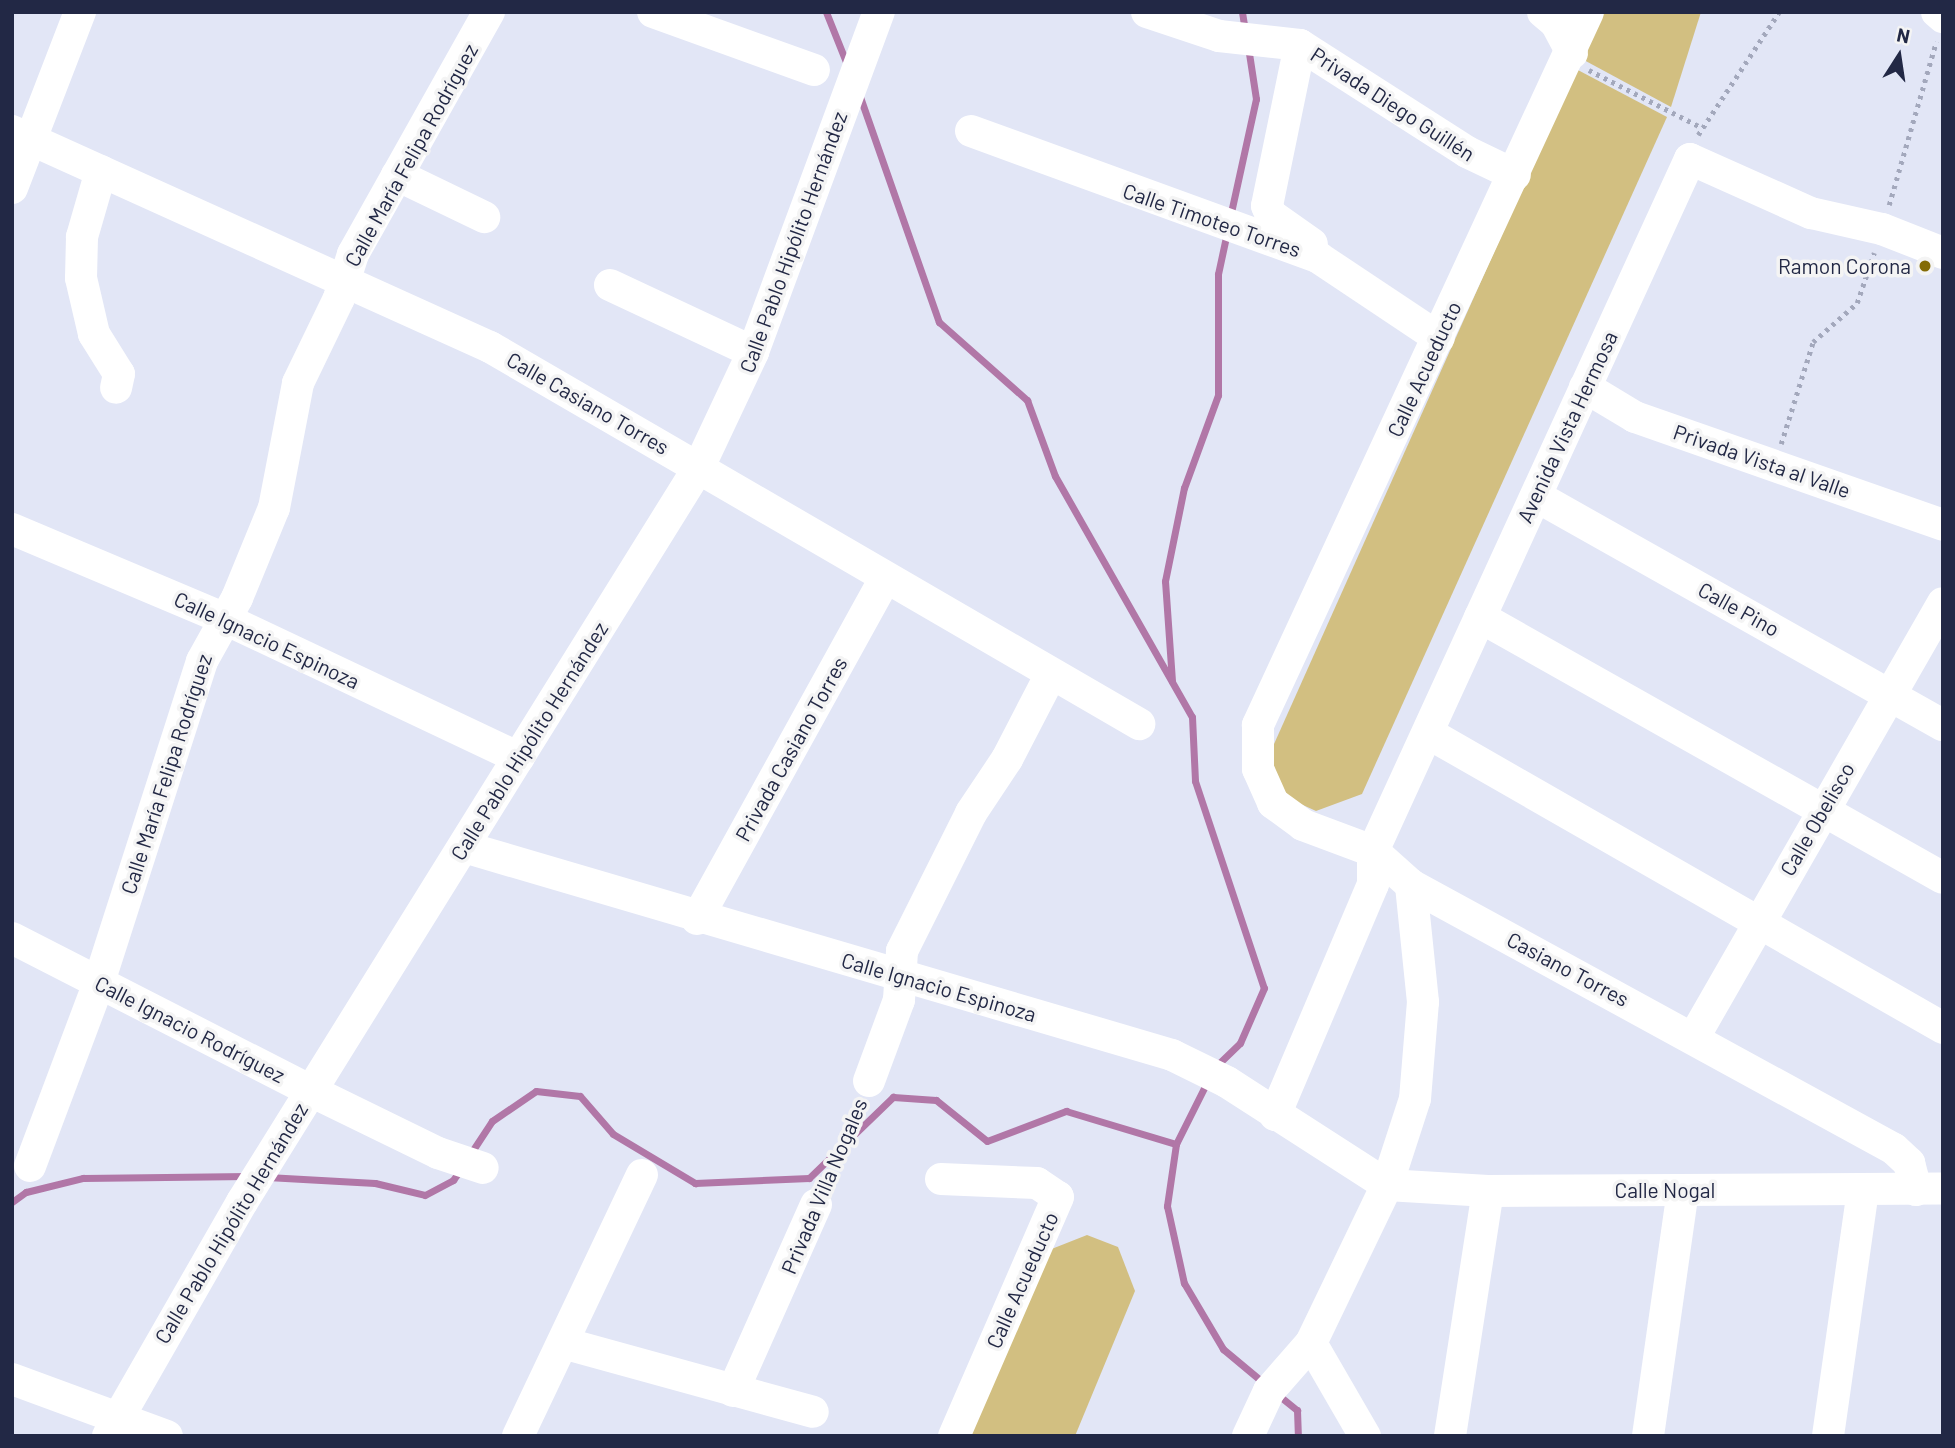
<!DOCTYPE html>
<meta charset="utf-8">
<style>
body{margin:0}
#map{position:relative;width:1955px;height:1448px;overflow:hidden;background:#e2e6f6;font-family:Barlow,sans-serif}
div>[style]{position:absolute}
.green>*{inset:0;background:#d2bf81}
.stream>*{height:7px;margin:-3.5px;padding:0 3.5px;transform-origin:3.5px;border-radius:3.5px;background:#b177a7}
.path>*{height:4.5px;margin-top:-2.25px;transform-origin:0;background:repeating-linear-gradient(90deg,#a3a8bc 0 3.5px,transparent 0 8.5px)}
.minor>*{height:32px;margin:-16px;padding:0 16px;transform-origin:16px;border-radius:16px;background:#fff}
.dots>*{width:19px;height:19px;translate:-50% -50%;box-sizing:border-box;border:4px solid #f4f4f4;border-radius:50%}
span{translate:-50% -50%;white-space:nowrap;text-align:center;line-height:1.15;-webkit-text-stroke:7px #f4f4f4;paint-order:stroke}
.street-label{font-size:21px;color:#222845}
.poi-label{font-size:21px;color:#222845}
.right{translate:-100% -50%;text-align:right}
.frame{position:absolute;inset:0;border:14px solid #222845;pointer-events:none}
.north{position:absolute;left:1864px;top:21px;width:70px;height:70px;-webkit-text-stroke:5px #f4f4f4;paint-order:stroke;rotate:12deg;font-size:19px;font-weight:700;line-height:28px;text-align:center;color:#222845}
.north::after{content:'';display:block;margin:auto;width:24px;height:32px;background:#222845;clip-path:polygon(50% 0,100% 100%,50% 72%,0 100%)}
</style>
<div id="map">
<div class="green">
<div style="clip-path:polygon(1599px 12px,1701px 12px,1671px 107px,1582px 59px)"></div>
<div style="clip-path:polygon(1576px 69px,1667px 117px,1362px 794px,1316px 811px,1283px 796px,1270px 753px)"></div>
<div style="clip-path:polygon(1087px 1235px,1118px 1247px,1135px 1291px,1075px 1436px,966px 1436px,1044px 1252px)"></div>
</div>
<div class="stream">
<div style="left:826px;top:12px;width:59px;rotate:68.2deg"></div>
<div style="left:1242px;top:12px;width:20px;rotate:81deg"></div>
<div style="left:859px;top:94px;width:242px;rotate:70.7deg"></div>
<div style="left:939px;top:322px;width:118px;rotate:41.6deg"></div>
<div style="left:1027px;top:400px;width:81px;rotate:69.8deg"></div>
<div style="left:1055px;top:476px;width:277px;rotate:60.4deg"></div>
<div style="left:1192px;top:717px;width:64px;rotate:87.3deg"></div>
<div style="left:1195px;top:781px;width:218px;rotate:71.6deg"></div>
<div style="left:1264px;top:988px;width:60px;rotate:113.6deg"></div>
<div style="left:1240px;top:1043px;width:36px;rotate:136deg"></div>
<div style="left:1230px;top:217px;width:121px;rotate:-77.6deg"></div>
<div style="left:1256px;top:99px;width:53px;rotate:-98.7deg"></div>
<div style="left:1172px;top:681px;width:100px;rotate:-94deg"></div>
<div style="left:1165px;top:581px;width:95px;rotate:-78.5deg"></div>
<div style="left:1184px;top:488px;width:99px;rotate:-69.9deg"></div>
<div style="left:1218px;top:395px;width:121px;rotate:-90deg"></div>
<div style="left:1218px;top:274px;width:43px;rotate:-77.9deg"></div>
<div style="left:1207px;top:1082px;width:69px;rotate:116.6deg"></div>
<div style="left:1176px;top:1144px;width:63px;rotate:98.3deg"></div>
<div style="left:1167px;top:1206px;width:79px;rotate:77.6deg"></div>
<div style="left:1184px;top:1283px;width:77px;rotate:59.4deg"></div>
<div style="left:1223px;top:1349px;width:55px;rotate:39.8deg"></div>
<div style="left:469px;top:1156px;width:42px;rotate:-56.7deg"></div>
<div style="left:492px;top:1121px;width:53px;rotate:-34.3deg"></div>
<div style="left:536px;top:1091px;width:44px;rotate:6.5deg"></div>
<div style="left:580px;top:1096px;width:50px;rotate:49deg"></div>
<div style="left:613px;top:1134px;width:96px;rotate:30.9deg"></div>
<div style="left:695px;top:1183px;width:114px;rotate:-2.5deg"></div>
<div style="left:809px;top:1178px;width:117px;rotate:-44deg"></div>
<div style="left:893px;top:1097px;width:43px;rotate:4deg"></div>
<div style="left:936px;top:1100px;width:65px;rotate:38.8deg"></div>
<div style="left:987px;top:1141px;width:85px;rotate:-20.8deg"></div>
<div style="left:1066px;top:1111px;width:115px;rotate:16.7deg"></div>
<div style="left:267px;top:1177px;width:108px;rotate:3.2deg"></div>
<div style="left:375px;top:1183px;width:51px;rotate:13.5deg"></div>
<div style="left:425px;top:1195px;width:32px;rotate:-28deg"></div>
<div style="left:453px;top:1180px;width:14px;rotate:-54deg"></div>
<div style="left:12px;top:1202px;width:17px;rotate:-36deg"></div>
<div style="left:26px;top:1192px;width:59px;rotate:-13.8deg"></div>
<div style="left:83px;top:1178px;width:165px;rotate:-0.7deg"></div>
<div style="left:1277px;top:1394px;width:26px;rotate:39deg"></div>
<div style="left:1297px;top:1410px;width:26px;rotate:88deg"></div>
</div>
<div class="path">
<div style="left:1589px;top:70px;width:126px;rotate:27deg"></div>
<div style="left:1698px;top:135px;width:147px;rotate:-56.6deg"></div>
<div style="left:1889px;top:205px;width:170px;rotate:-73.9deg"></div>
<div style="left:1781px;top:444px;width:107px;rotate:-72.6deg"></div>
<div style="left:1813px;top:342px;width:59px;rotate:-41.6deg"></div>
<div style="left:1857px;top:303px;width:53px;rotate:-71.2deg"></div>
<div style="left:826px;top:1183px;width:86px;rotate:-67.3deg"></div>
</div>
<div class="minor">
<div style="left:653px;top:12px;width:171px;rotate:19.8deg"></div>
<div style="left:1147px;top:12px;width:76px;rotate:18.4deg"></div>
<div style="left:1219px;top:36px;width:81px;rotate:6.3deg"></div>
<div style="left:1300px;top:45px;width:198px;rotate:32.6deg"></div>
<div style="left:1467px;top:152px;width:53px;rotate:25.6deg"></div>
<div style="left:1543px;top:12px;width:17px;rotate:40deg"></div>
<div style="left:1556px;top:23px;width:34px;rotate:62deg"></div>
<div style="left:1588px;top:12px;width:786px;rotate:114.84deg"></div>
<div style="left:1258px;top:725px;width:44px;rotate:90deg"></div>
<div style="left:1258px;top:769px;width:37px;rotate:66deg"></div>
<div style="left:1273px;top:803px;width:37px;rotate:36deg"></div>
<div style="left:1303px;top:825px;width:75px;rotate:20.4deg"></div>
<div style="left:1373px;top:851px;width:51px;rotate:41.8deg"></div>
<div style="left:1411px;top:885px;width:550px;rotate:28.66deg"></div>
<div style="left:1894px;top:1149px;width:21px;rotate:43deg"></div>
<div style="left:1909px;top:1163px;width:28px;rotate:75deg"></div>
<div style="left:1937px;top:12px;width:8px;rotate:40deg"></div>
<div style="left:1300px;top:45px;width:164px;rotate:101.6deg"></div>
<div style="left:1267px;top:206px;width:10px;rotate:66deg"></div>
<div style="left:1271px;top:215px;width:50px;rotate:35.3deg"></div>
<div style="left:12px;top:131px;width:525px;rotate:24.32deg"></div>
<div style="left:490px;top:347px;width:751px;rotate:30.15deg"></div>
<div style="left:971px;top:131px;width:370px;rotate:20deg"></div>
<div style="left:1319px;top:258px;width:144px;rotate:33.7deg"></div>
<div style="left:101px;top:171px;width:69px;rotate:106.1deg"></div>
<div style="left:82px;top:237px;width:41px;rotate:91.4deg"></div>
<div style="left:81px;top:278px;width:57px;rotate:76.9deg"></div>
<div style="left:94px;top:334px;width:47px;rotate:58deg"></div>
<div style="left:119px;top:374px;width:14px;rotate:102deg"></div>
<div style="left:397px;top:175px;width:97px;rotate:25.8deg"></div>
<div style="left:12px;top:188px;width:189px;rotate:-68.9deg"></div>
<div style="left:610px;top:285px;width:158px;rotate:25.1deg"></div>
<div style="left:1585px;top:387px;width:58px;rotate:31deg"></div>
<div style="left:1635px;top:417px;width:326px;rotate:19.3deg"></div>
<div style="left:1536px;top:496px;width:467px;rotate:29.4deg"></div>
<div style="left:12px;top:529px;width:229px;rotate:22.9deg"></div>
<div style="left:223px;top:618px;width:327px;rotate:25.3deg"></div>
<div style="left:1480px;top:617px;width:531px;rotate:29.41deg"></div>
<div style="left:1428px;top:733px;width:594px;rotate:29.8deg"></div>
<div style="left:464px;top:847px;width:738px;rotate:16.37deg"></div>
<div style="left:1172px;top:1055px;width:61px;rotate:26.1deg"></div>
<div style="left:1227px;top:1082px;width:190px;rotate:32.8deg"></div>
<div style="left:1387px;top:1185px;width:101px;rotate:3.4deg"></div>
<div style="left:1488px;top:1191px;width:455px;rotate:-0.3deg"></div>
<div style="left:697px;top:919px;width:389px;rotate:-61.1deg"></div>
<div style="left:12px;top:938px;width:336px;rotate:27.1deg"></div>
<div style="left:311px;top:1091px;width:141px;rotate:26deg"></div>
<div style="left:438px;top:1153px;width:47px;rotate:18.4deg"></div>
<div style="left:1694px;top:1037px;width:500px;rotate:-60.16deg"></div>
<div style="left:869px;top:1081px;width:86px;rotate:-69.7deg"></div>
<div style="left:899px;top:1000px;width:49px;rotate:-86.5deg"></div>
<div style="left:902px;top:951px;width:154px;rotate:-63.4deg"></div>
<div style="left:971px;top:813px;width:65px;rotate:-56.3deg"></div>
<div style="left:1007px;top:759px;width:93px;rotate:-62.6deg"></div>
<div style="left:1275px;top:1115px;width:251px;rotate:-67deg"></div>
<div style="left:1373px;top:884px;width:33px;rotate:-90deg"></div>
<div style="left:1373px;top:851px;width:761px;rotate:-65.39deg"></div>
<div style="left:1690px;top:159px;width:133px;rotate:24.1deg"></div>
<div style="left:1811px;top:213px;width:73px;rotate:12.7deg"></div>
<div style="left:1882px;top:229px;width:66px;rotate:21.5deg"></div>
<div style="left:30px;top:1166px;width:197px;rotate:-69.4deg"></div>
<div style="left:99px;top:982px;width:337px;rotate:-72.2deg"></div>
<div style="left:202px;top:661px;width:72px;rotate:-60.9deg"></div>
<div style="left:237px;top:598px;width:97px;rotate:-67.7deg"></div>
<div style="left:274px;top:508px;width:127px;rotate:-79.1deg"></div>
<div style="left:298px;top:383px;width:94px;rotate:-64.2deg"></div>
<div style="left:339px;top:298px;width:46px;rotate:-72.3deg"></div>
<div style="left:353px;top:254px;width:278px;rotate:-60.7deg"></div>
<div style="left:941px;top:1179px;width:96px;rotate:2.4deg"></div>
<div style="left:1037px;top:1183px;width:25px;rotate:34deg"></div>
<div style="left:1058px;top:1197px;width:261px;rotate:113.5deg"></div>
<div style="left:563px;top:1343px;width:259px;rotate:15.4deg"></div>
<div style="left:1311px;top:1343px;width:108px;rotate:59.9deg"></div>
<div style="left:12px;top:1379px;width:165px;rotate:20.2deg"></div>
<div style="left:733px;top:1391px;width:204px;rotate:-66deg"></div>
<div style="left:108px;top:1436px;width:270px;rotate:-60.2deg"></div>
<div style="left:242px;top:1202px;width:865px;rotate:-58.13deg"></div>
<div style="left:699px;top:467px;width:127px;rotate:-64.8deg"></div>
<div style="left:753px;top:352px;width:363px;rotate:-69.7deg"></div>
<div style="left:518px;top:1436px;width:289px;rotate:-64.6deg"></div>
<div style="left:1248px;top:1436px;width:50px;rotate:-65deg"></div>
<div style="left:1269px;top:1391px;width:64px;rotate:-48.8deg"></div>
<div style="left:1311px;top:1343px;width:175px;rotate:-64.3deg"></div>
<div style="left:1387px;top:1185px;width:90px;rotate:-72deg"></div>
<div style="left:1415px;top:1099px;width:97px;rotate:-85.3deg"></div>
<div style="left:1423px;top:1002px;width:118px;rotate:-95.9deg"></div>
<div style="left:1450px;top:1436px;width:248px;rotate:-81.2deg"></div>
<div style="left:1648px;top:1436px;width:248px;rotate:-81.9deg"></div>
<div style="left:1828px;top:1436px;width:248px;rotate:-81.9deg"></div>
</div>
<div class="dots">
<div style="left:1925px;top:266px;background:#836b06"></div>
</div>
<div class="street-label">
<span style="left:1393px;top:104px;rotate:33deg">Privada Diego Guillén</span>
<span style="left:411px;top:155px;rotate:-61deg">Calle María Felipa Rodríguez</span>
<span style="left:1212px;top:220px;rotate:19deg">Calle Timoteo Torres</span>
<span style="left:793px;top:242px;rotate:-70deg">Calle Pablo Hipólito Hernández</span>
<span style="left:1424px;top:369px;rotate:-65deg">Calle Acueducto</span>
<span style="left:588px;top:403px;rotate:30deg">Calle Casiano Torres</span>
<span style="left:1567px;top:427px;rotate:-65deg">Avenida Vista Hermosa</span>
<span style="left:1762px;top:461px;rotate:19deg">Privada Vista al Valle</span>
<span style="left:1739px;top:609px;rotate:29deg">Calle Pino</span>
<span style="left:267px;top:640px;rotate:25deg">Calle Ignacio Espinoza</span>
<span style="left:529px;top:741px;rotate:-58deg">Calle Pablo Hipólito Hernández</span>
<span style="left:791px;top:749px;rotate:-61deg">Privada Casiano Torres</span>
<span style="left:166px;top:774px;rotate:-72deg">Calle María Felipa Rodríguez</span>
<span style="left:1817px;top:819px;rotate:-60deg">Calle Obelisco</span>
<span style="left:1568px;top:969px;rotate:28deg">Casiano Torres</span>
<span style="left:939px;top:987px;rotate:16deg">Calle Ignacio Espinoza</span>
<span style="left:190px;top:1029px;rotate:27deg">Calle Ignacio Rodríguez</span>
<span style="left:824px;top:1186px;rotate:-67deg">Privada Villa Nogales</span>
<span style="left:1665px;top:1190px">Calle Nogal</span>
<span style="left:231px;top:1223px;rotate:-59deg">Calle Pablo Hipólito Hernández</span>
<span style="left:1022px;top:1280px;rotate:-66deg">Calle Acueducto</span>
</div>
<div class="poi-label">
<span class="right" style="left:1911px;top:266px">Ramon Corona</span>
</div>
<div class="frame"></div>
<div class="north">N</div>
</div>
